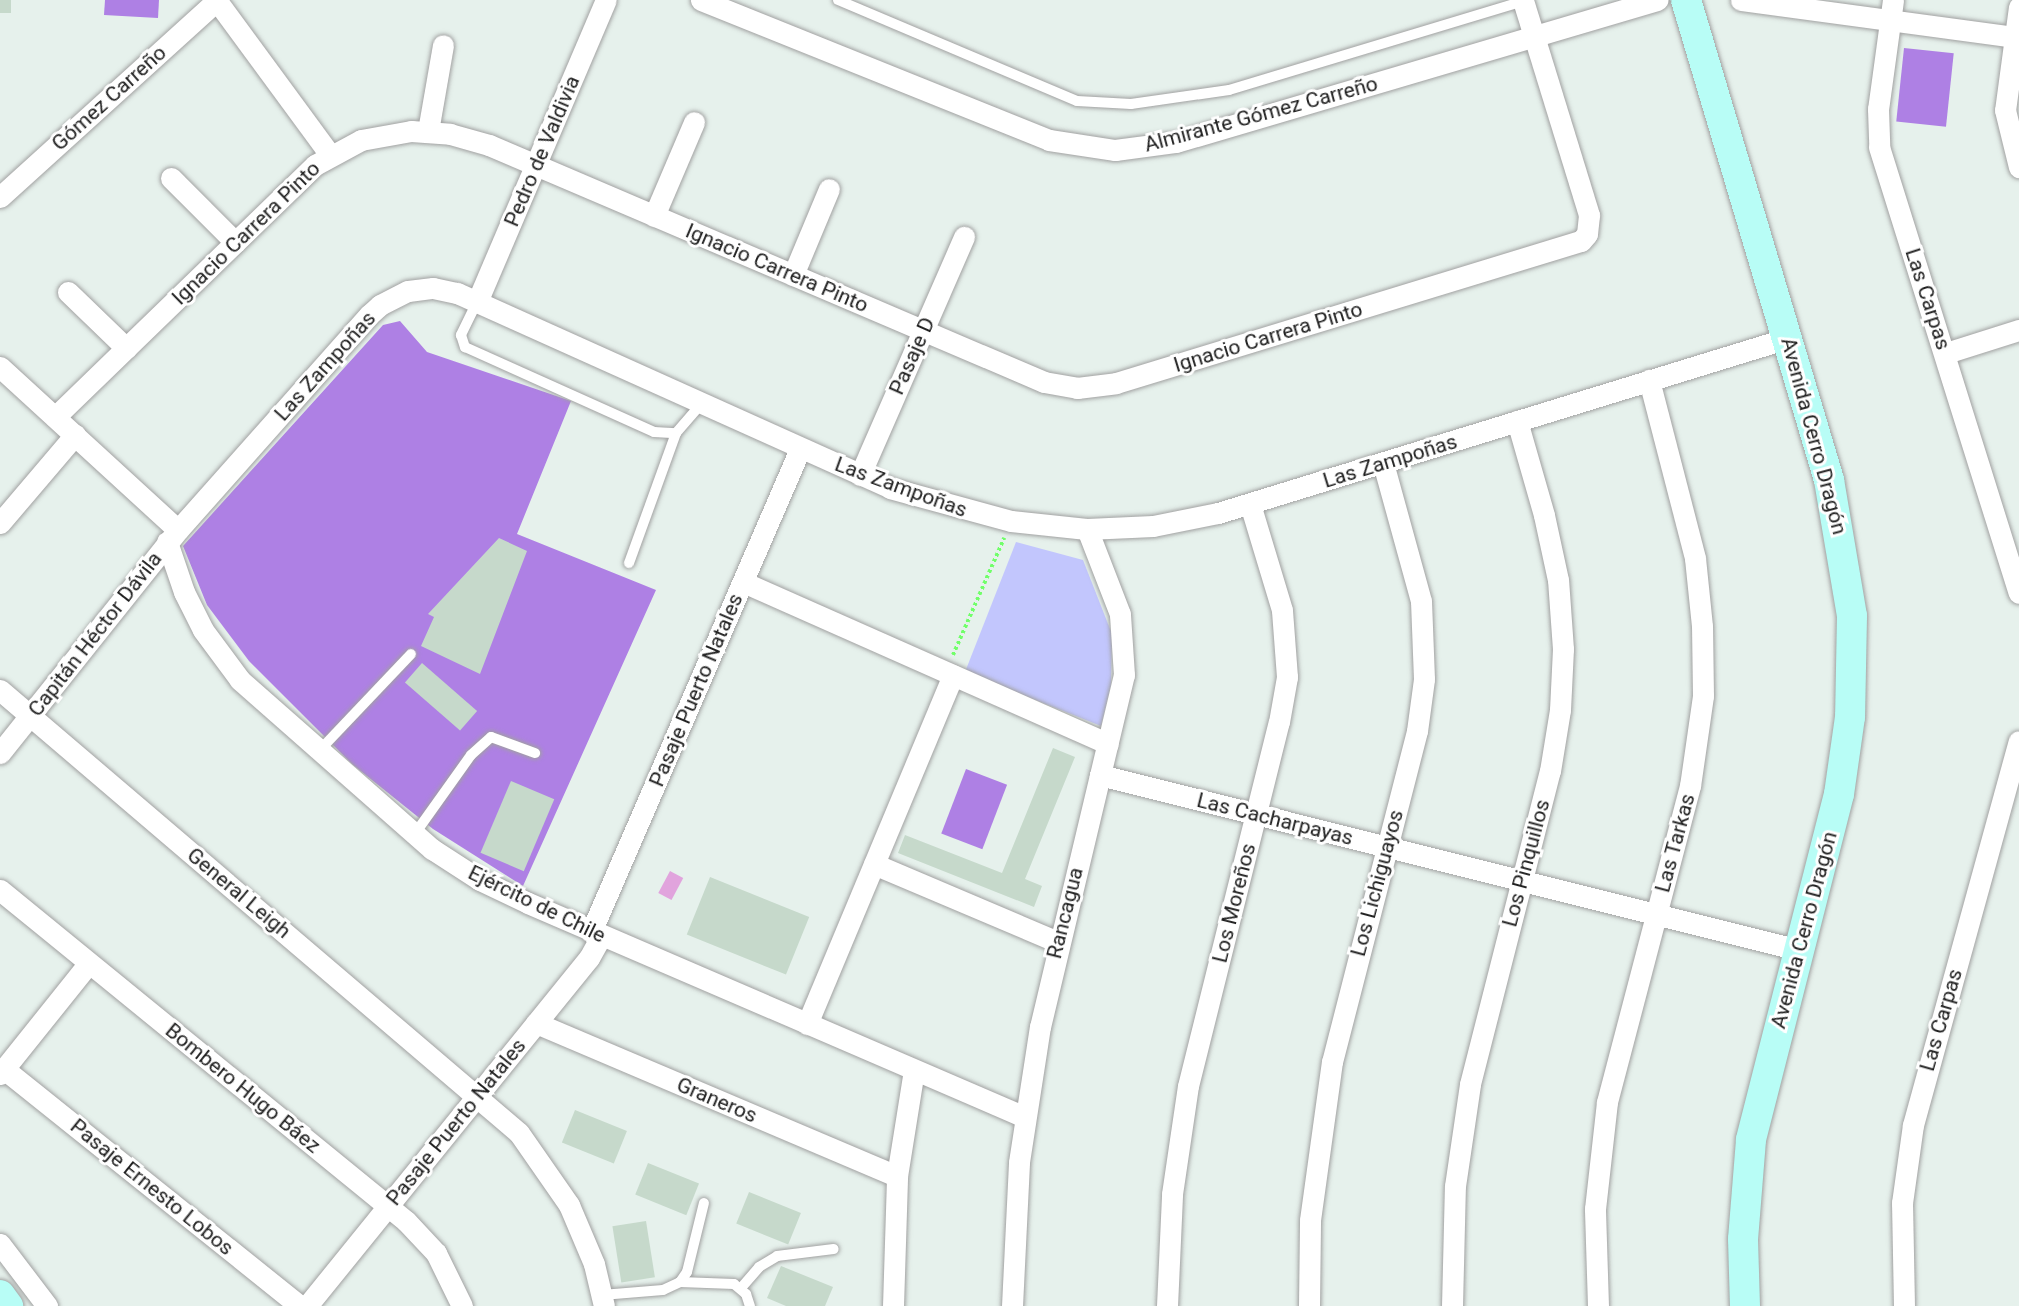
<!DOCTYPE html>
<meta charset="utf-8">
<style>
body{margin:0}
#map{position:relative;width:2019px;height:1306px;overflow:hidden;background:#e6f1ec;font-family:Roboto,sans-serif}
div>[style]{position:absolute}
.park>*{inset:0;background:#c2c6fd}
.pitch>*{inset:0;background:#ae80e4;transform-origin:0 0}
.water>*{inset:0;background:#e1a4dd;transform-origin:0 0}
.building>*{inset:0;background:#c6d9cb;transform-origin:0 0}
.path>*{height:4px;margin-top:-2px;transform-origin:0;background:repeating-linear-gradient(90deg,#71ff6a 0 3px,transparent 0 6px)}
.roads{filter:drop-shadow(0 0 2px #a1a1a1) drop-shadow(0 0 2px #a1a1a1)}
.lane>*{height:10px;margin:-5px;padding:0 5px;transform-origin:5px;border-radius:5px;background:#fff}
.street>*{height:21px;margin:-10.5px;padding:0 10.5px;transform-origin:10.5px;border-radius:10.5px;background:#fff}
.secondary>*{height:30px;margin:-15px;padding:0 15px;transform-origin:15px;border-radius:15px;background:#b8fdf6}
span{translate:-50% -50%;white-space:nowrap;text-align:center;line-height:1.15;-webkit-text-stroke:6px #fff;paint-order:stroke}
.street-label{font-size:21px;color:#202020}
</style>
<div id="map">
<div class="park">
<div style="clip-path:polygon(1016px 542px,1083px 560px,1112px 634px,1111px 685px,1101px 726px,965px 672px)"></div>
</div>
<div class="pitch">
<div style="clip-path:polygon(105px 0,159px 0,158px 18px,104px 15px)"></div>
<div style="left:1904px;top:48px;width:50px;height:74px;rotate:6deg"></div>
<div style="clip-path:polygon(400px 321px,427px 352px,571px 401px,517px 534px,656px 590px,523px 886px,433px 829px,352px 764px,249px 661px,207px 605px,183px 546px,383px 325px)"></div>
<div style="left:966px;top:769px;width:44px;height:69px;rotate:21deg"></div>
</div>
<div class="water">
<div style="left:670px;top:871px;width:15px;height:25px;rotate:28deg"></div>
</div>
<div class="building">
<div style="left:0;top:0;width:11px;height:13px"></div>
<div style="clip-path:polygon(499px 538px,527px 551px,480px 674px,421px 646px,434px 617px,428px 614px)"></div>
<div style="left:422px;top:663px;width:73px;height:26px;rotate:41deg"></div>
<div style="clip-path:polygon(1053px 748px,1075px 757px,1025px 879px,1042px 886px,1034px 907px,898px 853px,905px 835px,1002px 873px)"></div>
<div style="left:511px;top:781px;width:47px;height:78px;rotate:23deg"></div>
<div style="left:710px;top:877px;width:107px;height:62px;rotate:22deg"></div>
<div style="left:575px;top:1110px;width:56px;height:35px;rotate:22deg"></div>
<div style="left:648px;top:1163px;width:55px;height:34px;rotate:22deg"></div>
<div style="left:749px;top:1192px;width:56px;height:34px;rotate:22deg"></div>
<div style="left:646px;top:1221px;width:57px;height:34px;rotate:81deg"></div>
<div style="clip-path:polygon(781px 1266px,833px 1287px,825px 1306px,786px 1306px,767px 1298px)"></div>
</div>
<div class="path">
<div style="left:953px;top:655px;width:128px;rotate:-66.4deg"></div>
</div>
<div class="roads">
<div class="lane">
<div style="left:838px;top:0;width:259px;rotate:22.9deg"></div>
<div style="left:1077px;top:101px;width:54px;rotate:3.2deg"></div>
<div style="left:1131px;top:104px;width:99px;rotate:-8.1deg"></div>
<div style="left:1229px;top:90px;width:307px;rotate:-16.8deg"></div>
<div style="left:477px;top:302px;width:37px;rotate:116deg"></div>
<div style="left:461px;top:335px;width:13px;rotate:72deg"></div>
<div style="left:465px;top:347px;width:207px;rotate:24.2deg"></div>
<div style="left:654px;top:432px;width:22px;rotate:3deg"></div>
<div style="left:676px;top:433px;width:38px;rotate:-49deg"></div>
<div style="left:629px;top:563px;width:138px;rotate:-70.1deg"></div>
<div style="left:318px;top:752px;width:135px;rotate:-46.5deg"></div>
<div style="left:414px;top:835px;width:98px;rotate:-54.5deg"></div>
<div style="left:471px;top:755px;width:27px;rotate:-42deg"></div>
<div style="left:491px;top:737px;width:47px;rotate:20deg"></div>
<div style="left:680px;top:1282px;width:54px;rotate:2.1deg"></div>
<div style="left:734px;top:1284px;width:16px;rotate:40deg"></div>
<div style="left:746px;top:1294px;width:13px;rotate:72deg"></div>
<div style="left:741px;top:1288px;width:28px;rotate:-49deg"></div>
<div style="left:759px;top:1267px;width:21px;rotate:-31deg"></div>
<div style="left:777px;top:1256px;width:57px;rotate:-7deg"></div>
<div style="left:602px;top:1295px;width:61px;rotate:-4.7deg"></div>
<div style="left:663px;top:1290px;width:19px;rotate:-25deg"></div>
<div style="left:680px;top:1282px;width:12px;rotate:-55deg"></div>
<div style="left:687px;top:1272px;width:71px;rotate:-76.2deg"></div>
</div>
<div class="street">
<div style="left:701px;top:0;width:375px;rotate:21.9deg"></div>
<div style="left:1049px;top:140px;width:67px;rotate:8.6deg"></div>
<div style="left:1115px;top:150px;width:62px;rotate:-7.5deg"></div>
<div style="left:1176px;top:142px;width:502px;rotate:-16.45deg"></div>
<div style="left:1741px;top:0;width:276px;rotate:7.7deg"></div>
<div style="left:1893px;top:0;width:110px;rotate:97.8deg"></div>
<div style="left:1878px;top:109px;width:38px;rotate:88deg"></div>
<div style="left:1879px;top:147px;width:467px;rotate:72.6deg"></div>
<div style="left:217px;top:1px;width:191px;rotate:53.7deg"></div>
<div style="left:2019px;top:7px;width:104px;rotate:97.7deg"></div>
<div style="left:2005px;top:110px;width:59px;rotate:76.2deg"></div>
<div style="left:428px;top:131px;width:87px;rotate:-80.1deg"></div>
<div style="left:171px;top:178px;width:91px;rotate:45deg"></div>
<div style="left:0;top:197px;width:293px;rotate:-42.2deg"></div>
<div style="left:654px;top:216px;width:102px;rotate:-66.9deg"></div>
<div style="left:793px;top:275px;width:93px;rotate:-67.3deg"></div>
<div style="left:68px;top:292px;width:81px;rotate:44deg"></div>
<div style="left:477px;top:302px;width:328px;rotate:-66.9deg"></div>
<div style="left:1946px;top:353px;width:77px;rotate:-17.5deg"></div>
<div style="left:0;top:367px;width:241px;rotate:42.5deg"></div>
<div style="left:55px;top:417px;width:362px;rotate:-44.1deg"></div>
<div style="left:315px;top:165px;width:52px;rotate:-28.5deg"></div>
<div style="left:361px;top:140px;width:51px;rotate:-10.2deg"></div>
<div style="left:411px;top:131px;width:39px;rotate:4deg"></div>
<div style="left:450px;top:134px;width:41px;rotate:15.8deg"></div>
<div style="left:489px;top:145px;width:603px;rotate:23.12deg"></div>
<div style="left:1044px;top:382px;width:34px;rotate:10deg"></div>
<div style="left:1077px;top:388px;width:39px;rotate:-7deg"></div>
<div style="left:1116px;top:383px;width:486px;rotate:-17deg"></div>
<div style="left:1581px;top:241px;width:9px;rotate:-49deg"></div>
<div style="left:1587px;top:234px;width:19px;rotate:-84deg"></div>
<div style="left:1589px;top:215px;width:225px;rotate:-107.1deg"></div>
<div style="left:860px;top:475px;width:260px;rotate:-66.4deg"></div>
<div style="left:0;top:523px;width:116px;rotate:-49.6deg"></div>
<div style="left:167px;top:542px;width:53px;rotate:71.2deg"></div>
<div style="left:184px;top:592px;width:42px;rotate:63.4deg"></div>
<div style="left:203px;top:630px;width:62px;rotate:53.5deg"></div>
<div style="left:240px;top:680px;width:256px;rotate:41.4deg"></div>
<div style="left:432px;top:849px;width:57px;rotate:32.9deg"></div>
<div style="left:480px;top:880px;width:53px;rotate:25.6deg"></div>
<div style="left:528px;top:903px;width:541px;rotate:23.3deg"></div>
<div style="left:743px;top:582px;width:399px;rotate:23.9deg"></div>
<div style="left:0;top:690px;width:682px;rotate:40.48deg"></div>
<div style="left:519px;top:1133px;width:88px;rotate:55.2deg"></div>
<div style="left:569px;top:1205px;width:64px;rotate:67deg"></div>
<div style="left:594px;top:1264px;width:43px;rotate:76.6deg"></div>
<div style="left:0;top:753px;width:285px;rotate:-51.4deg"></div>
<div style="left:178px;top:530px;width:288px;rotate:-48.4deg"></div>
<div style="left:369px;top:315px;width:15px;rotate:-42deg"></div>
<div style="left:380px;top:305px;width:31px;rotate:-27deg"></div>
<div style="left:408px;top:291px;width:25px;rotate:-7deg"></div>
<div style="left:433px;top:288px;width:25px;rotate:12deg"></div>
<div style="left:457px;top:293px;width:475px;rotate:24.2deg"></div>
<div style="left:890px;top:488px;width:125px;rotate:15.3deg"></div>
<div style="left:1011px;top:521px;width:76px;rotate:6deg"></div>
<div style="left:1087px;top:529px;width:66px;rotate:-2.6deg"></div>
<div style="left:1153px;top:526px;width:66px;rotate:-11.3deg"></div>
<div style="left:1218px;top:513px;width:596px;rotate:-17.07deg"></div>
<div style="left:1100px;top:775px;width:721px;rotate:14.06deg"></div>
<div style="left:874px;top:864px;width:200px;rotate:23deg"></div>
<div style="left:0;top:890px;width:524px;rotate:39.19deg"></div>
<div style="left:406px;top:1221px;width:44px;rotate:46.8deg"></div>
<div style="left:436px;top:1253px;width:59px;rotate:63.9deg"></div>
<div style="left:591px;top:932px;width:526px;rotate:-66.6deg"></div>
<div style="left:536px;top:1023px;width:392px;rotate:23deg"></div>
<div style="left:807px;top:1024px;width:378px;rotate:-67.3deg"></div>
<div style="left:4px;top:1069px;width:379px;rotate:38.7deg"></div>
<div style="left:0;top:1074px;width:142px;rotate:-51.3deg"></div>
<div style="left:0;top:1244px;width:78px;rotate:52.8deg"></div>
<div style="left:307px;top:1306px;width:448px;rotate:-51deg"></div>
<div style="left:589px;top:958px;width:25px;rotate:-61deg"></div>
<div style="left:893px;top:1306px;width:130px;rotate:-88.2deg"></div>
<div style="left:897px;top:1176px;width:107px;rotate:-80.9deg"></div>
<div style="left:1012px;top:1306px;width:144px;rotate:-87.2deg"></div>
<div style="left:1019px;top:1162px;width:137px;rotate:-81.2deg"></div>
<div style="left:1040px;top:1027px;width:362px;rotate:-76.6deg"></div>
<div style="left:1124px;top:675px;width:61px;rotate:-93.8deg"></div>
<div style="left:1120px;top:614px;width:91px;rotate:-111.2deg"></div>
<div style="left:1167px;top:1306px;width:112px;rotate:-87.4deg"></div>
<div style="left:1172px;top:1194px;width:109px;rotate:-81.6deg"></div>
<div style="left:1188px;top:1086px;width:375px;rotate:-76deg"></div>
<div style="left:1279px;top:722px;width:46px;rotate:-79.9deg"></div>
<div style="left:1287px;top:677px;width:67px;rotate:-94.3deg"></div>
<div style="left:1282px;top:610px;width:111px;rotate:-106.8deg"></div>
<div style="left:1309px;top:1306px;width:86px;rotate:-89.3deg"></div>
<div style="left:1310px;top:1220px;width:160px;rotate:-82.1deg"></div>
<div style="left:1332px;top:1062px;width:342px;rotate:-75.6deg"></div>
<div style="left:1417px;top:731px;width:52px;rotate:-82.3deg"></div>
<div style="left:1424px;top:679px;width:78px;rotate:-92.2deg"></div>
<div style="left:1421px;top:601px;width:143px;rotate:-105.4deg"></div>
<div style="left:1452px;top:1306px;width:120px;rotate:-88.6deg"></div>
<div style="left:1455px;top:1186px;width:103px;rotate:-81.6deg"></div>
<div style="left:1470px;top:1084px;width:323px;rotate:-75.7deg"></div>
<div style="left:1550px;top:771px;width:62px;rotate:-80.7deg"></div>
<div style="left:1560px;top:710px;width:61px;rotate:-87.2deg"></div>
<div style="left:1563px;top:649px;width:69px;rotate:-94.1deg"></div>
<div style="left:1558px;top:580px;width:66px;rotate:-102.2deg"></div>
<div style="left:1544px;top:515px;width:98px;rotate:-106deg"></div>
<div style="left:1598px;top:1306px;width:97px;rotate:-91.8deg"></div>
<div style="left:1595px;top:1209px;width:108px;rotate:-83.6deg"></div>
<div style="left:1607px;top:1102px;width:327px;rotate:-75.3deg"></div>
<div style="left:1690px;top:786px;width:91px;rotate:-81.8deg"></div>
<div style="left:1703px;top:696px;width:70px;rotate:-90.8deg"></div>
<div style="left:1702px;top:626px;width:68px;rotate:-95.9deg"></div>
<div style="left:1695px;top:558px;width:184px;rotate:-104.5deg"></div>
<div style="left:1904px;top:1306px;width:103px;rotate:-91.1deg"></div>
<div style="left:1902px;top:1203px;width:79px;rotate:-82deg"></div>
<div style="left:1913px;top:1125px;width:398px;rotate:-74.6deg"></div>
</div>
<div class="secondary">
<div style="left:1686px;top:0;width:501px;rotate:73.41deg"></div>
<div style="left:1829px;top:480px;width:138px;rotate:80.4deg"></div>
<div style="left:1852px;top:616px;width:101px;rotate:91.1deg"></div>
<div style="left:1850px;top:717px;width:78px;rotate:98.1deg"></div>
<div style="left:1839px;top:794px;width:357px;rotate:104.3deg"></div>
<div style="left:1751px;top:1140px;width:99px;rotate:94.6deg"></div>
<div style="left:1743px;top:1239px;width:67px;rotate:88.3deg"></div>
<div style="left:0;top:1295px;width:14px;rotate:54deg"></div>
</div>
</div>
<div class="street-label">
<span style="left:109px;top:98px;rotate:-42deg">Gómez Carreño</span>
<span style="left:1261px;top:114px;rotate:-15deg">Almirante Gómez Carreño</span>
<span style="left:542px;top:151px;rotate:-67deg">Pedro de Valdivia</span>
<span style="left:246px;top:233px;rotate:-44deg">Ignacio Carrera Pinto</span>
<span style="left:777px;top:268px;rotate:23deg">Ignacio Carrera Pinto</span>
<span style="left:1928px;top:299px;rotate:72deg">Las Carpas</span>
<span style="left:1268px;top:337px;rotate:-17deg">Ignacio Carrera Pinto</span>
<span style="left:912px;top:356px;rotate:-66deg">Pasaje D</span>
<span style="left:325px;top:366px;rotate:-48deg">Las Zampoñas</span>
<span style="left:1814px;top:436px;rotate:75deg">Avenida Cerro Dragón</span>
<span style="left:1390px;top:461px;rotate:-17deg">Las Zampoñas</span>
<span style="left:901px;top:487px;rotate:20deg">Las Zampoñas</span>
<span style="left:95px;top:634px;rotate:-52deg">Capitán Héctor Dávila</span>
<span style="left:696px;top:690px;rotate:-67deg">Pasaje Puerto Natales</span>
<span style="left:1275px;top:819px;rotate:14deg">Las Cacharpayas</span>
<span style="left:1675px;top:843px;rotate:-75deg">Las Tarkas</span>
<span style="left:1526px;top:863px;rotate:-75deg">Los Pinquillos</span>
<span style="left:1377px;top:883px;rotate:-75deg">Los Lichiguayos</span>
<span style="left:239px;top:893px;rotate:40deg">General Leigh</span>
<span style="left:1234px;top:903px;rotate:-76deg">Los Moreños</span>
<span style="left:537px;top:904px;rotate:26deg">Ejército de Chile</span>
<span style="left:1065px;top:913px;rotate:-76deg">Rancagua</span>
<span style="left:1804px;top:930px;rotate:-75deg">Avenida Cerro Dragón</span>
<span style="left:1941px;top:1020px;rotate:-74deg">Las Carpas</span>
<span style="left:243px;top:1088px;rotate:39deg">Bombero Hugo Báez</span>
<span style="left:717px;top:1100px;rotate:23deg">Graneros</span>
<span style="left:456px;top:1122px;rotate:-51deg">Pasaje Puerto Natales</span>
<span style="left:152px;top:1187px;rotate:39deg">Pasaje Ernesto Lobos</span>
</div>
</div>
